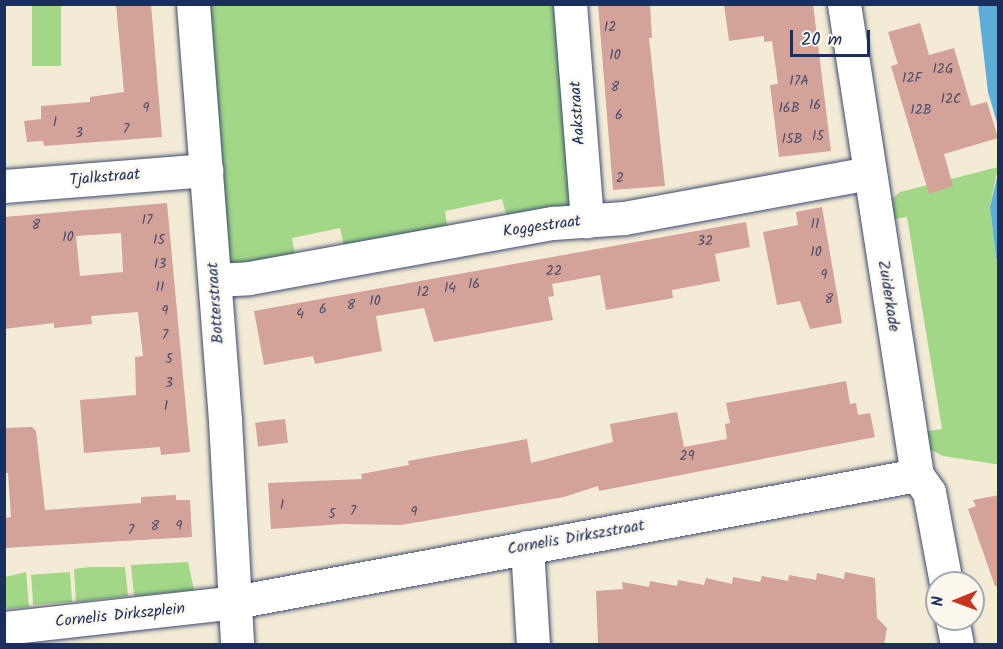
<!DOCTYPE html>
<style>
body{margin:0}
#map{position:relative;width:1003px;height:649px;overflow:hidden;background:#f3ebd5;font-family:Kalam,sans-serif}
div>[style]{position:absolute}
.green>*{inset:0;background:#a2d787;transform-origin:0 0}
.water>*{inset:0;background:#5cadd7}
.building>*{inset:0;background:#d3a298;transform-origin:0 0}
.roads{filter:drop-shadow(0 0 2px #3b4b70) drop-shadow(0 0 2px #3b4b70)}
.minor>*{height:33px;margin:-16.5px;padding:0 16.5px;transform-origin:16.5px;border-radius:16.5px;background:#fff}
span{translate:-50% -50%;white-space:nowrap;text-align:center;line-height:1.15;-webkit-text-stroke:5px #fbf7ec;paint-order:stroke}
.number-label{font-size:14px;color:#494c6c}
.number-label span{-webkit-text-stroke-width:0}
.street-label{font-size:16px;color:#1b2f5e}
.frame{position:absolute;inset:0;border:6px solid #1b2f5e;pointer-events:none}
.north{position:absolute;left:925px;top:571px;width:60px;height:60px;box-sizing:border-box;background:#fbf7ec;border:2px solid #a1a7b3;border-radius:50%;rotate:269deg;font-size:16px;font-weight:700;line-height:24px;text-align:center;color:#1b2f5e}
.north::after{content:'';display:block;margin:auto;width:21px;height:27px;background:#c8321e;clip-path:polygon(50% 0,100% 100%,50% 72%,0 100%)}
.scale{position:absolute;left:790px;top:30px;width:80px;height:27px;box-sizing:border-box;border:3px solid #1b2f5e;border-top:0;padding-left:8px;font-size:18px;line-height:21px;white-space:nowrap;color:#1b2f5e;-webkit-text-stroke:4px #fbf7ec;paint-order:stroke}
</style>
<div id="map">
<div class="green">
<div style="left:32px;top:5px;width:29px;height:61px"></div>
<div style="clip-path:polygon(203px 5px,560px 5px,572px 201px,563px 209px,508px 221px,502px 199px,445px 211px,448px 232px,345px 250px,340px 228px,292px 238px,296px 260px,235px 266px,229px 262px)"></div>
<div style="clip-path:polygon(998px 167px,990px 207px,998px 273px,998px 464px,995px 464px,943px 456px,926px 447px,924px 432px,942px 429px,907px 217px,888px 220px,890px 201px,900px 192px)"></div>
<div style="clip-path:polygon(188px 562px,194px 590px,134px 596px,131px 565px)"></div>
<div style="clip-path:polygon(90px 567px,125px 567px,128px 596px,76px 602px,74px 569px)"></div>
<div style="clip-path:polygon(26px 572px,29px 607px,5px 609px,5px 577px)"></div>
<div style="left:70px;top:572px;width:30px;height:39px;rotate:86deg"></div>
</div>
<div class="water">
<div style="clip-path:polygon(978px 5px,998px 5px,998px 126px,988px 92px)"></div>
<div style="clip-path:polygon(998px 174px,998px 273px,990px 207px)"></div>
</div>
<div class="building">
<div style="clip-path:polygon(116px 4px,151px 4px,162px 137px,44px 146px,43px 141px,27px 142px,24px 121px,41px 119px,41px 106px,90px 102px,90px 97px,124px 92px)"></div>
<div style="clip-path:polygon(598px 4px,650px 4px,652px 38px,649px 38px,665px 186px,613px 190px)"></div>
<div style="clip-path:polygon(724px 4px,813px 4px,831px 151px,779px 157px,770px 85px,778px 84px,772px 41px,764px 42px,764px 36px,729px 41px)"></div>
<div style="clip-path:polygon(920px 23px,929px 55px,954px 48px,971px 106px,987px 102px,998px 138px,944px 154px,953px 186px,929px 194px,891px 66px,898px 64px,888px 32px)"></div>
<div style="clip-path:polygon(evenodd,167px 203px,190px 452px,161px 455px,160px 447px,84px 453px,80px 400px,136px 395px,135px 357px,143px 356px,138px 312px,91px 316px,92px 324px,54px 328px,54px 323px,4px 329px,4px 217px,167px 203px,121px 233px,123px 272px,80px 276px,76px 236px,121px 233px)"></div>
<div style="clip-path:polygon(822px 207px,842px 323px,810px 329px,800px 301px,777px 305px,763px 232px,798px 225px,796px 212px)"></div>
<div style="clip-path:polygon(746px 222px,750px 247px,715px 254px,720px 281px,672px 290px,673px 298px,606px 310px,600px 275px,552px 284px,554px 296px,548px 297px,553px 320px,434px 342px,424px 308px,376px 316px,382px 351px,315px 364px,313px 356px,264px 365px,254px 311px)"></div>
<div style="clip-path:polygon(846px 381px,850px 404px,856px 403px,858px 415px,870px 413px,875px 437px,599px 491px,598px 486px,564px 497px,401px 525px,343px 524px,271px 529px,268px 483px,362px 479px,361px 474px,409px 465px,408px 461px,527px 439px,531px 463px,613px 442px,610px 424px,677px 412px,684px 447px,727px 439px,725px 424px,730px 423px,726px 403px)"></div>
<div style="left:285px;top:419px;width:24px;height:30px;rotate:83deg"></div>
<div style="clip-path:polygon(32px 427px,36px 431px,45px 510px,141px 503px,141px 497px,176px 495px,176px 500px,190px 500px,192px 537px,4px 548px,4px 518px,11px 517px,8px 473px,4px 473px,4px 428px)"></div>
<div style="clip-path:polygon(999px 495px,999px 586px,995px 586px,968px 509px,976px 506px,973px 500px)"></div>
<div style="clip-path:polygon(845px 572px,875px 578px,877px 618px,887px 628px,884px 645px,598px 644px,596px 591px,623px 589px,622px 582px,649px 587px,650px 581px,677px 586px,678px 580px,704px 585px,706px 578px,732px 584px,733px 577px,760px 582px,762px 576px,788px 581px,789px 575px,816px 580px,817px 573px,844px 579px)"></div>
</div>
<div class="roads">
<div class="minor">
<div style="left:193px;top:4px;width:417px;rotate:85.6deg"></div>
<div style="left:225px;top:420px;width:224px;rotate:86.9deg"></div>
<div style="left:570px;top:4px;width:218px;rotate:85.5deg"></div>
<div style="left:844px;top:4px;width:477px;rotate:81.2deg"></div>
<div style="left:917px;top:475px;width:21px;rotate:55deg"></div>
<div style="left:929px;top:492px;width:93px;rotate:79.4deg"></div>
<div style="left:4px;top:186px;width:203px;rotate:-4.5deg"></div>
<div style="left:215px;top:280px;width:34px;rotate:-3deg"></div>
<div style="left:249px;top:278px;width:309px;rotate:-10.3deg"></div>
<div style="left:553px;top:223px;width:71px;rotate:-4deg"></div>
<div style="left:624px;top:218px;width:248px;rotate:-10.4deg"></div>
<div style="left:527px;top:547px;width:97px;rotate:86.5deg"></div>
<div style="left:952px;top:619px;width:25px;rotate:79deg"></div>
<div style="left:4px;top:628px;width:232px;rotate:-6.4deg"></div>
<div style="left:235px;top:602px;width:694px;rotate:-10.55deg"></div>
</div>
</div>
<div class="number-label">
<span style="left:610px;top:27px">12</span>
<span style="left:615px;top:55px">10</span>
<span style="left:943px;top:69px">12G</span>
<span style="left:912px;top:78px">12F</span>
<span style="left:799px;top:81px">17A</span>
<span style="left:615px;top:87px">8</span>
<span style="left:951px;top:99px">12C</span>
<span style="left:815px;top:105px">16</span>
<span style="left:146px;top:108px">9</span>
<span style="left:789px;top:108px">16B</span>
<span style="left:921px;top:110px">12B</span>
<span style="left:619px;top:115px">6</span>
<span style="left:55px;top:122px">1</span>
<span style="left:126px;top:129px">7</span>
<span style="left:79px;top:133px">3</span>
<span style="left:818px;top:136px">15</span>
<span style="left:792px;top:139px">15B</span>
<span style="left:620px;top:178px">2</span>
<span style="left:147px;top:220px">17</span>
<span style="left:815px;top:224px">11</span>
<span style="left:36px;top:225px">8</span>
<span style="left:68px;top:237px">10</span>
<span style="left:159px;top:240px">15</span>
<span style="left:705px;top:241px">32</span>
<span style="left:816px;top:252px">10</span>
<span style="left:160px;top:264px">13</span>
<span style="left:554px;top:271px">22</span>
<span style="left:824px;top:275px">9</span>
<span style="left:474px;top:284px">16</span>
<span style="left:160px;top:287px">11</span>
<span style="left:450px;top:288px">14</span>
<span style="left:423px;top:292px">12</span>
<span style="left:829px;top:299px">8</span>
<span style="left:375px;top:301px">10</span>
<span style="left:351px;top:305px">8</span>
<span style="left:323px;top:309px">6</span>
<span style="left:165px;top:311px">9</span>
<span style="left:300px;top:314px">4</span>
<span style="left:165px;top:335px">7</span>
<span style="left:169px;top:359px">5</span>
<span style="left:169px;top:383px">3</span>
<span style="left:166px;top:406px">1</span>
<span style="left:687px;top:456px">29</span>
<span style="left:282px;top:505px">1</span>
<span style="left:353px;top:511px">7</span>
<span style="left:414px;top:512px">9</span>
<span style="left:332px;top:514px">5</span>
<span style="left:155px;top:526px">8</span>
<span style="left:179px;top:526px">9</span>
<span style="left:131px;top:530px">7</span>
</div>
<div class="street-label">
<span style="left:578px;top:113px;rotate:-94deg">Aakstraat</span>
<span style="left:105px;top:178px;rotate:-5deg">Tjalkstraat</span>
<span style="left:542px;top:227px;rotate:-8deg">Koggestraat</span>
<span style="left:888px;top:296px;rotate:81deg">Zuiderkade</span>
<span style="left:216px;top:303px;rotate:-94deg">Botterstraat</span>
<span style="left:576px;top:538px;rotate:-10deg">Cornelis Dirkszstraat</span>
<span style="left:120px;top:616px;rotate:-6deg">Cornelis Dirkszplein</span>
</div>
<div class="frame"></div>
<div class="north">N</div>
<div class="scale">20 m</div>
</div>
